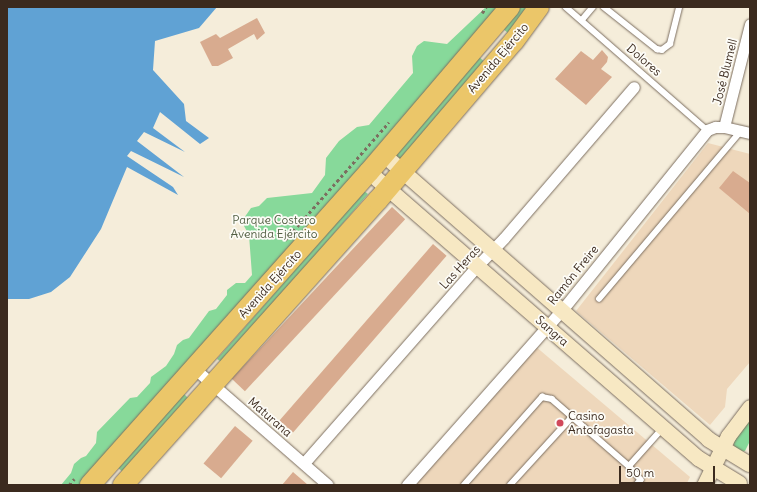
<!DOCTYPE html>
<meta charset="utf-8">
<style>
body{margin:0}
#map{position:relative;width:757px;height:492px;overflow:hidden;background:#f5edda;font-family:Delius,sans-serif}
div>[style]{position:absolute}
.built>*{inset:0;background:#eed7bb}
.green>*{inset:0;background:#87d99a;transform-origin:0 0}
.water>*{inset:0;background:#60a2d4}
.building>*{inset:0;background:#d8ab8f;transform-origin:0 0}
.path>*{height:2.5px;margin-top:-1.25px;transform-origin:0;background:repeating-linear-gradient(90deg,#7c6e60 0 3px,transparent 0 6px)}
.roads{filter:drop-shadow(0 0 1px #7c6e60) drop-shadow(0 0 1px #7c6e60)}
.lane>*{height:5.5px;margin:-2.75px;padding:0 2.75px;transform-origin:2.75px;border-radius:2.75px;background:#fff}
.street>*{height:11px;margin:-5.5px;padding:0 5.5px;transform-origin:5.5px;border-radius:5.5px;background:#fff}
.secondary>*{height:15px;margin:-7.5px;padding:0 7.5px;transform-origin:7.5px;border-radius:7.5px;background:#f7e8c3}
.highway>*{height:20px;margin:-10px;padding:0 10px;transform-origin:10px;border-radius:10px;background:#ebc669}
.dots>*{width:11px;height:11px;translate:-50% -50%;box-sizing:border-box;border:2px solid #fdfcf7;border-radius:50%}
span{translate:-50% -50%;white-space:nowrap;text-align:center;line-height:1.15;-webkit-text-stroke:3.5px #fdfcf7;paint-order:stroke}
.street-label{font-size:12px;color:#3b2a1e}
.park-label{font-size:12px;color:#525f43}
.poi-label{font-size:12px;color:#3b2a1e}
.left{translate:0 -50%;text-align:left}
.frame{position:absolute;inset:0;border:8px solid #3b2a1e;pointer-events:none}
.scale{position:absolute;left:619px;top:466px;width:96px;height:18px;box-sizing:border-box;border:2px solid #3b2a1e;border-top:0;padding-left:5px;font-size:12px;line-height:14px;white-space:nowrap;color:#3b2a1e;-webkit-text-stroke:3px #fdfcf7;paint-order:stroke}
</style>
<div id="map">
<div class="built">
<div style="clip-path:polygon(708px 143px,750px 154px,750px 362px,727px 389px,725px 407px,710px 425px,576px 311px)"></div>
<div style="clip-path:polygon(535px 346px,690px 477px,686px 485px,414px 485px)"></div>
</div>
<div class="green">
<div style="clip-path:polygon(486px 7px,498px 7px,196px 357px,82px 485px,61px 485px,71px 473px,74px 464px,81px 458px,86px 456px,96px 443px,97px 432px,130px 398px,137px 397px,150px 383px,151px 377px,166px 366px,174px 354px,177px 345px,183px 340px,189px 338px,209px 311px,216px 309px,227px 295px,227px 290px,236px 283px,245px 283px,252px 275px,249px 235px,244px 226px,244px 218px,251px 208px,259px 206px,267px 198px,312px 193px,325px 175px,326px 158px,339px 141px,357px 127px,369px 125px,413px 73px,412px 56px,417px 46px,424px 41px,447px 44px)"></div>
<div style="clip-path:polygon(518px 7px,529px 7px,508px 33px,503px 29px)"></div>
<div style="left:478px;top:56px;width:9px;height:133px;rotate:41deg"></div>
<div style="clip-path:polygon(364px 191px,368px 194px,223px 363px,217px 359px)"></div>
<div style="clip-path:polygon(183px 393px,189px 399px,125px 474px,117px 467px)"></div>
<div style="clip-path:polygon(750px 416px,750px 441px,745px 451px,741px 452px,734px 447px,734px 441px)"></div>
</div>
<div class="water">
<div style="clip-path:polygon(7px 7px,217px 7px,199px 28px,155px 41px,153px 70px,184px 104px,186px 121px,209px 138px,200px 144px,160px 112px,153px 128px,185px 152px,144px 132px,137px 141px,184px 177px,131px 151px,127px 156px,173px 187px,178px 195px,127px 167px,101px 229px,70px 277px,51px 292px,29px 299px,7px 299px)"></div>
</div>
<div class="building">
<div style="clip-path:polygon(257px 18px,265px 33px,257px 40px,254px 34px,228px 49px,233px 58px,218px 66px,212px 66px,200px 42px,216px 34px,220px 38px)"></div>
<div style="clip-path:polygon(602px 50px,608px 57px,607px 62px,601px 69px,612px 77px,586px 105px,555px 79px,581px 51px,593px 60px)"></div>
<div style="clip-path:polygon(733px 171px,750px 183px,750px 214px,719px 188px)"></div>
<div style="left:392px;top:207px;width:18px;height:235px;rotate:43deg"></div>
<div style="left:433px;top:244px;width:18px;height:234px;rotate:41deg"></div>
<div style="left:235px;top:426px;width:23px;height:49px;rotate:40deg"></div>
<div style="clip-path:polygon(293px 472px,308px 485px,282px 485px)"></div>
</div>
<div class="path">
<div style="left:482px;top:13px;width:7px;rotate:-56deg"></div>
<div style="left:285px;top:240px;width:157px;rotate:-48.6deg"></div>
<div style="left:69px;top:485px;width:8px;rotate:-50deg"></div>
</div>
<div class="roads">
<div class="lane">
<div style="left:566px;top:7px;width:187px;rotate:41.1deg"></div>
<div style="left:604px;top:7px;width:68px;rotate:38.4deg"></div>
<div style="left:657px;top:49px;width:5px;rotate:11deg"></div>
<div style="left:662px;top:50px;width:10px;rotate:-37deg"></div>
<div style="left:670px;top:44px;width:38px;rotate:-76deg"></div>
<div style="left:582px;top:20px;width:17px;rotate:-50deg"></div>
<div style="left:599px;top:299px;width:220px;rotate:-49.8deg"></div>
<div style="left:629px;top:466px;width:50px;rotate:-48.3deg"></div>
<div style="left:464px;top:485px;width:118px;rotate:-48.4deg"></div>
<div style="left:542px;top:397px;width:10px;rotate:11deg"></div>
<div style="left:552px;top:399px;width:102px;rotate:41deg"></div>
<div style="left:629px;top:466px;width:18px;rotate:49deg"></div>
<div style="left:641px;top:480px;width:6px;rotate:129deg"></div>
<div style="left:510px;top:485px;width:92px;rotate:-47.6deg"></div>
</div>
<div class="street">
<div style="left:724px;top:127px;width:106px;rotate:-75.8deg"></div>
<div style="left:195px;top:369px;width:176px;rotate:41.1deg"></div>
<div style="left:304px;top:463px;width:264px;rotate:-48.7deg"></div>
<div style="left:478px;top:265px;width:37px;rotate:-46deg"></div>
<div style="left:504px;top:238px;width:199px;rotate:-49.3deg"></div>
<div style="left:407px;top:485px;width:234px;rotate:-48.5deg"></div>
<div style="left:562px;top:310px;width:231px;rotate:-51.1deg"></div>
<div style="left:707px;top:130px;width:9px;rotate:-21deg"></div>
<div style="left:715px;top:127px;width:9px"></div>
<div style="left:724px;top:127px;width:27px;rotate:13deg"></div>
</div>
<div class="secondary">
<div style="left:384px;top:155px;width:431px;rotate:41.2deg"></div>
<div style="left:708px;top:439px;width:48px;rotate:31.4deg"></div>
<div style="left:369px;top:172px;width:436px;rotate:41deg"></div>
<div style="left:698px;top:458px;width:48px;rotate:31.4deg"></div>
<div style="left:704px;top:485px;width:55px;rotate:-63.9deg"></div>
<div style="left:728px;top:436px;width:36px;rotate:-53deg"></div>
</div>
<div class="highway">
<div style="left:90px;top:485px;width:419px;rotate:-48.3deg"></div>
<div style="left:369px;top:172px;width:217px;rotate:-49.5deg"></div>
<div style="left:123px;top:485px;width:382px;rotate:-48.2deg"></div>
<div style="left:378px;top:200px;width:209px;rotate:-49.5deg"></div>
<div style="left:514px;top:41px;width:42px;rotate:-53.7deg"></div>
</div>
</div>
<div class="dots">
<div style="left:560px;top:423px;background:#d1495b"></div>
</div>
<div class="street-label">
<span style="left:498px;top:58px;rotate:-50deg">Avenida Ejército</span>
<span style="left:644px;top:60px;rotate:41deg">Dolores</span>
<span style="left:725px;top:72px;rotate:-76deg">José Blumell</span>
<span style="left:460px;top:267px;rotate:-48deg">Las Heras</span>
<span style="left:573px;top:275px;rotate:-51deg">Ramón Freire</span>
<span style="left:270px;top:284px;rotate:-48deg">Avenida Ejército</span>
<span style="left:552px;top:331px;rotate:41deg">Sangra</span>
<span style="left:270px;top:417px;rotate:41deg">Maturana</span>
</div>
<div class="park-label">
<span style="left:274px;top:227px">Parque Costero<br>Avenida Ejército</span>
</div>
<div class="poi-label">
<span class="left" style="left:568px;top:423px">Casino<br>Antofagasta</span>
</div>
<div class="frame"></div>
<div class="scale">50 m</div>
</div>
